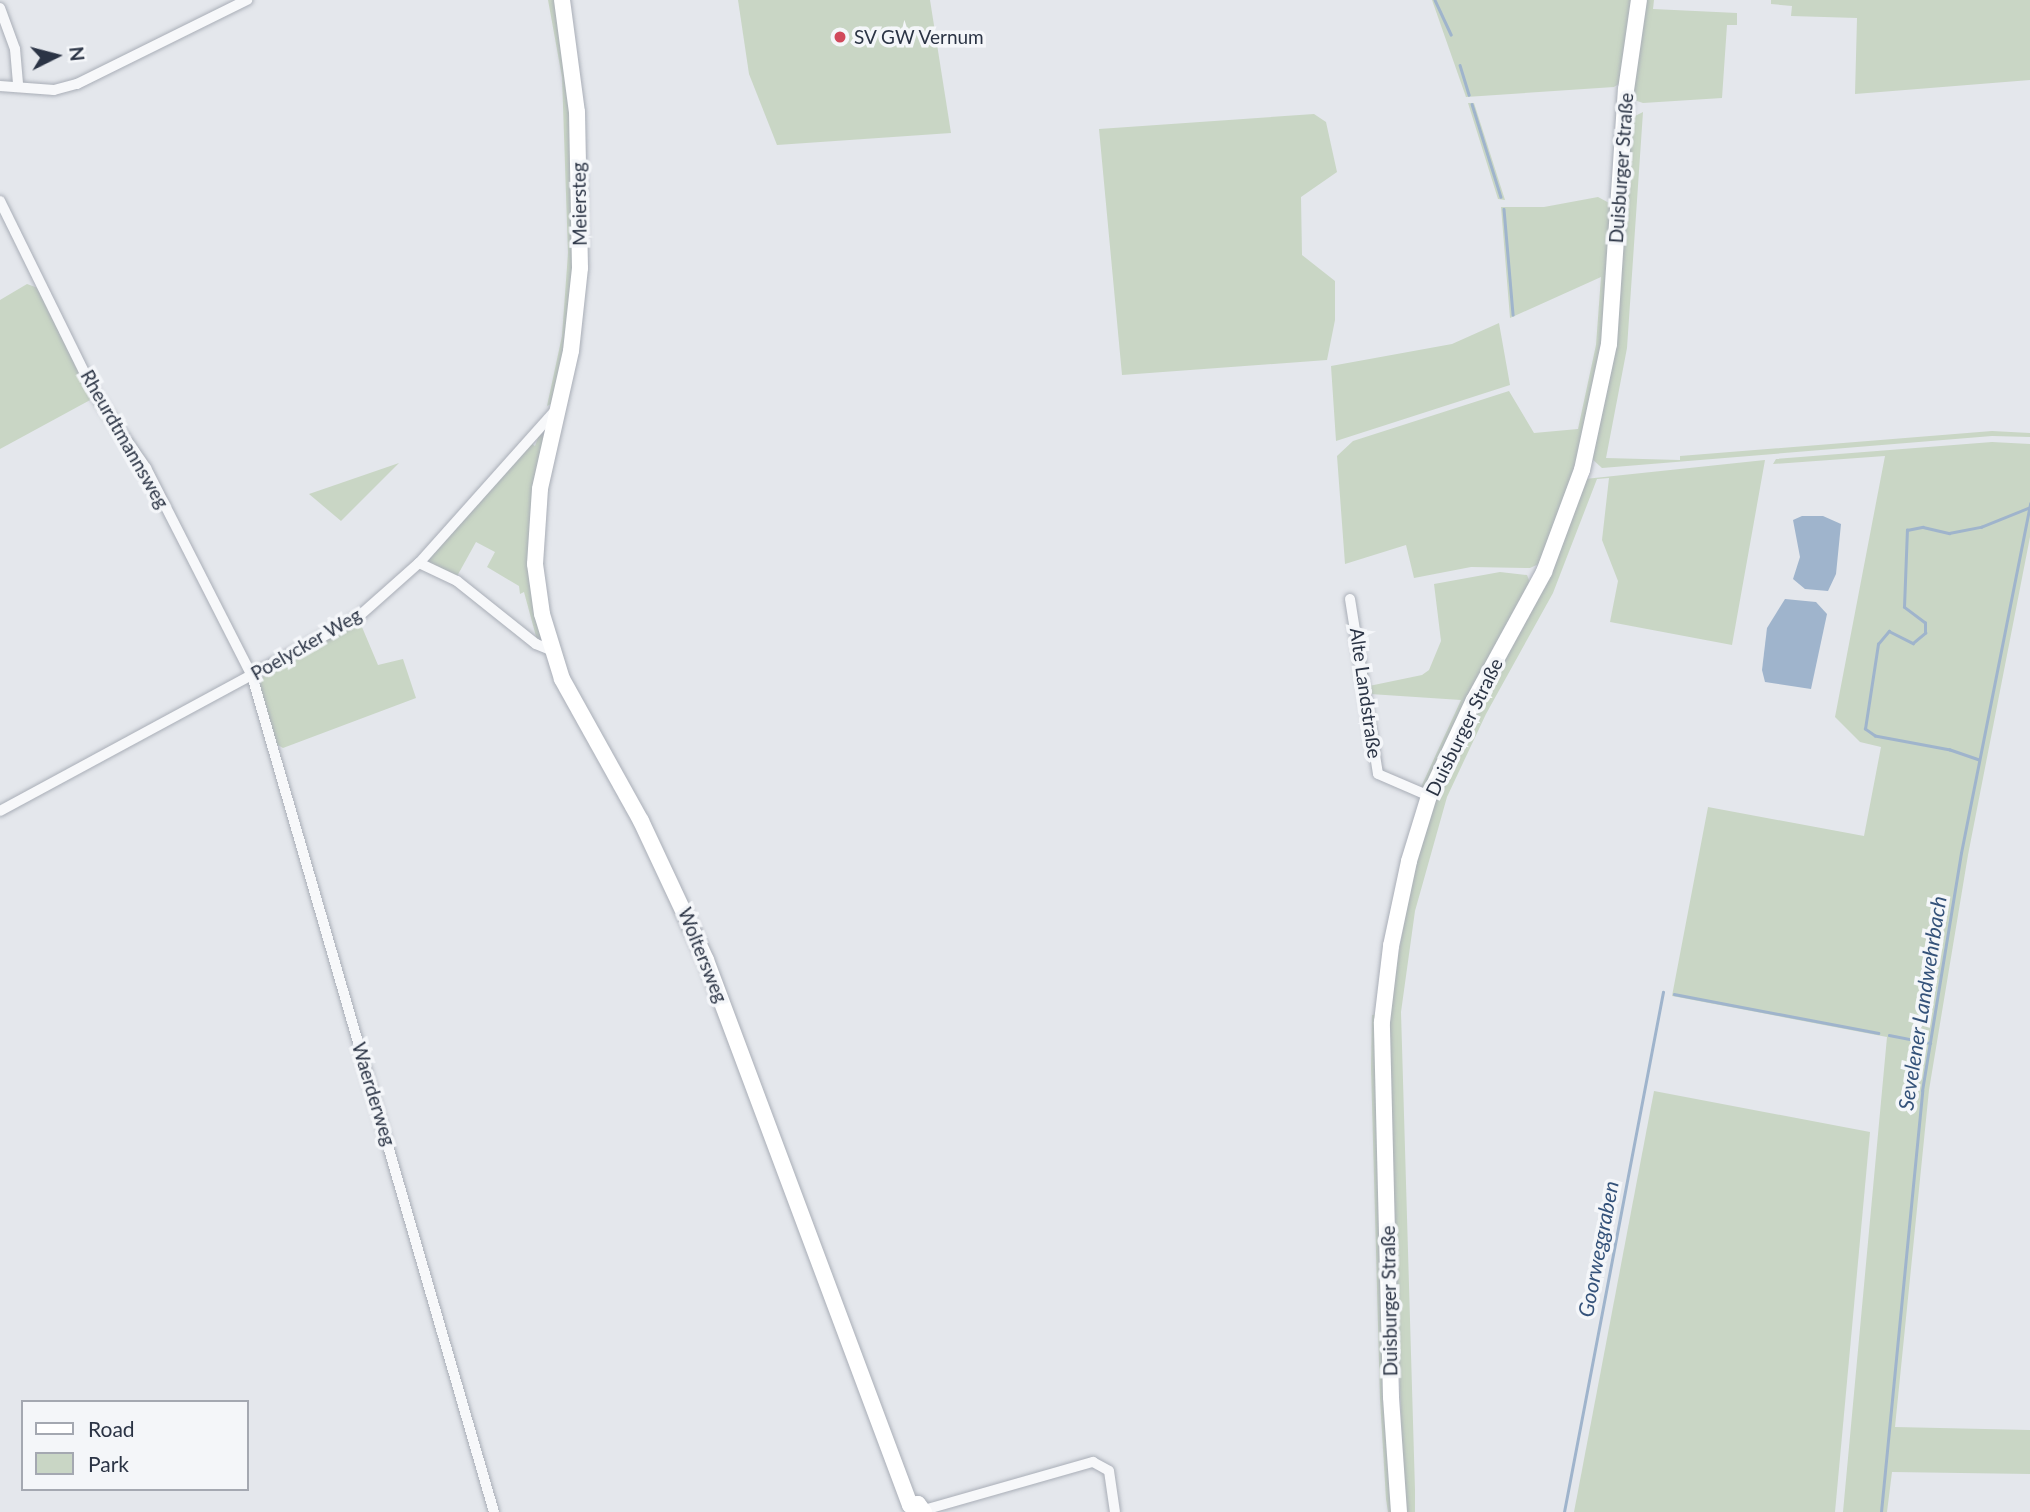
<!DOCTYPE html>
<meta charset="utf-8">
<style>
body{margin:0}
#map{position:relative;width:2030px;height:1512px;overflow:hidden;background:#e4e7ec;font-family:Lato,sans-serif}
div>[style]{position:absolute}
.green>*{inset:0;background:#c9d6c5}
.water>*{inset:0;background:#9fb4cc}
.stream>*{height:2.5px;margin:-1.25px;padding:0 1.25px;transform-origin:1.25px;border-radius:1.25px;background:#9fb4cc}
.roads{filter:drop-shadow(0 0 2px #a9aeb7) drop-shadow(0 0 2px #a9aeb7)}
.street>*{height:10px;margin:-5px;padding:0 5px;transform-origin:5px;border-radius:5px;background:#f7f8fa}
.secondary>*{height:16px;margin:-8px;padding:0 8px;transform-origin:8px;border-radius:8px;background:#fff}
.dots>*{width:19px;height:19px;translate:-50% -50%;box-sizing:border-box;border:4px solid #f4f6f9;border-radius:50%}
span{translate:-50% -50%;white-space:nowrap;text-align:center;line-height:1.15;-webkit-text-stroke:7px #f4f6f9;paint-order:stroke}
.poi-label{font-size:19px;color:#2b3445}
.left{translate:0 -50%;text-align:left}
.street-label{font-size:19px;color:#2b3445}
.water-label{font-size:21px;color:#34527a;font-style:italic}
.legend{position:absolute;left:21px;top:1400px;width:228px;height:91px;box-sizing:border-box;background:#f4f6f9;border:2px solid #a4a8b1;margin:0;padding:9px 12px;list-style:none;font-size:21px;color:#2b3445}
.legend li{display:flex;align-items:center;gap:14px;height:35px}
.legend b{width:35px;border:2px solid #a4a8b1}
.north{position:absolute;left:21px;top:21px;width:70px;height:70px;-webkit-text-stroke:5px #f4f6f9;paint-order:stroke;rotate:84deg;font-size:19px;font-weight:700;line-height:28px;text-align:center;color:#2b3445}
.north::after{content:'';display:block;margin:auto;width:24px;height:32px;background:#2b3445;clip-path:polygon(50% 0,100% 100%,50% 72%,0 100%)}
</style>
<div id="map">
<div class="green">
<div style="clip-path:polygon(548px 0,557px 0,568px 58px,574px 301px,555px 402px,547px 406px,562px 336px,568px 253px,562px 77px)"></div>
<div style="clip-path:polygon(738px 0,930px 0,951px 133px,777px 145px,749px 74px)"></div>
<div style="clip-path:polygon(1432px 0,1635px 0,1622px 82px,1614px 87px,1466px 97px)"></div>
<div style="clip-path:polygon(1645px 0,1654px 0,1653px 9px,1737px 13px,1737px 25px,1727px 25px,1722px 98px,1643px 103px,1631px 99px)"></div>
<div style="clip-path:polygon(1771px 0,2030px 0,2030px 80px,1855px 94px,1857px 18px,1791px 16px,1792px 6px,1771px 4px)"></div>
<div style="clip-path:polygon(1468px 103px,1474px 103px,1505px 200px,1498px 199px)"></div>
<div style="clip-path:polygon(1643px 112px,1627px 348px,1606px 458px,1680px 460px,1680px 456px,1992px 431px,2030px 433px,2030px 437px,1992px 436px,1602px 468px,1591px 458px,1615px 347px,1629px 119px)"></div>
<div style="clip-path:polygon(1314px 114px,1326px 122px,1337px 172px,1301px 197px,1302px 255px,1335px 281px,1335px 320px,1327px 360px,1122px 375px,1099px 129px)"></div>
<div style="clip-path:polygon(1598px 197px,1613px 205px,1604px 346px,1584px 444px,1541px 563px,1530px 568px,1471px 567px,1414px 578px,1406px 545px,1345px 564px,1337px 456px,1353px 441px,1509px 391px,1534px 433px,1578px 429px,1596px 345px,1601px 277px,1510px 318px,1501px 207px,1544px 207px)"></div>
<div style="clip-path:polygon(27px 284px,38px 288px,92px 399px,0 449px,0 300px)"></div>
<div style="clip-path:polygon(1499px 323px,1510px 385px,1336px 441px,1331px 366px,1452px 344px)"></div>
<div style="clip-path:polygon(540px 432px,547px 438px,538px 476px,543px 635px,537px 640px,524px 592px,520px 594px,519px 586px,487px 567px,495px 552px,476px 542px,456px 578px,429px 563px,429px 556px,531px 443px,535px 446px)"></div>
<div style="clip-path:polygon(1992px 442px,2030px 444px,2030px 537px,1968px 855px,1929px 1090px,1895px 1427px,2030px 1430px,2030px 1474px,1892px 1472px,1887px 1512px,1843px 1512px,1887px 1037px,1672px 996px,1708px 807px,1864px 836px,1881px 747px,1860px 742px,1835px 717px,1885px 456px,1773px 464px,1776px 459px)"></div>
<div style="clip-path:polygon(1765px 460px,1732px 645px,1610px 622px,1618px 581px,1602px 540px,1609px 478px,1597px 479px,1553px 593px,1486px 714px,1447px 797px,1415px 911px,1401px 1012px,1415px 1490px,1415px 1512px,1404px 1512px,1388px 1012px,1417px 852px,1437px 791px,1585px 479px)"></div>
<div style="clip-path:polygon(399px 463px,341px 521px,309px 494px)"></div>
<div style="clip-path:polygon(1500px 572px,1527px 575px,1531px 585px,1427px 786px,1421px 787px,1461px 700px,1370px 694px,1369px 686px,1422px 675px,1429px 670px,1441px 641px,1434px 584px)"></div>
<div style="clip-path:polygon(359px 620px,378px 665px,403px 659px,416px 698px,283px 748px,276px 744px,259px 685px,264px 674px)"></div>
<div style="clip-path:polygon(1378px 1014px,1394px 1512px,1388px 1512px,1386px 1499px,1380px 1399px,1371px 1067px,1372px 1015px)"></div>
<div style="clip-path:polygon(1654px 1091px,1870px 1132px,1835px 1512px,1574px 1512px)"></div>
</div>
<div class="water">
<div style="clip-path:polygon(1802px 516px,1823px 516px,1841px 524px,1836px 574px,1828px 591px,1805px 589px,1793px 579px,1800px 557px,1793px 520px)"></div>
<div style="clip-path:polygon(1785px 599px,1816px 602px,1827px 614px,1811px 689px,1765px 682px,1762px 670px,1767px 628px)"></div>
</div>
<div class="stream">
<div style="left:1435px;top:0;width:38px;rotate:65deg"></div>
<div style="left:1460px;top:65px;width:31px;rotate:73deg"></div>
<div style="left:1472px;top:104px;width:97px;rotate:72.7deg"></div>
<div style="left:1504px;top:209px;width:106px;rotate:85.1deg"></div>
<div style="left:1979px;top:760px;width:31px;rotate:-161deg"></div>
<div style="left:1950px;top:750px;width:76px;rotate:-169.4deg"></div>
<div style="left:1875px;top:736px;width:12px;rotate:-145deg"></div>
<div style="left:1865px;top:729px;width:86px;rotate:-81.3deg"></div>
<div style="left:1878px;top:644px;width:17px;rotate:-50deg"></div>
<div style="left:1889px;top:631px;width:27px;rotate:27deg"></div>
<div style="left:1913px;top:643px;width:16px;rotate:-40deg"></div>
<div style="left:1925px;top:633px;width:10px;rotate:-90deg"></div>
<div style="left:1925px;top:623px;width:26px;rotate:-143deg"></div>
<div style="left:1904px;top:607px;width:77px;rotate:-87.8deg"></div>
<div style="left:1907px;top:530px;width:16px;rotate:-11deg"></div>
<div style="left:1923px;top:527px;width:27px;rotate:13deg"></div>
<div style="left:1949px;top:533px;width:33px;rotate:-11deg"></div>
<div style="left:1981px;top:527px;width:51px;rotate:-22deg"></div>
<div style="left:1674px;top:994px;width:208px;rotate:10.8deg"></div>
<div style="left:1889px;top:1035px;width:42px;rotate:11deg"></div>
<div style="left:1564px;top:1512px;width:529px;rotate:-79.22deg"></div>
<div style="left:1881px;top:1512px;width:423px;rotate:-84.4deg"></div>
<div style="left:1922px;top:1091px;width:241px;rotate:-80.7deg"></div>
<div style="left:1961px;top:853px;width:356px;rotate:-78.8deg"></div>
</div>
<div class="roads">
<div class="street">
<div style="left:0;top:8px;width:44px;rotate:69.9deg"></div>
<div style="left:15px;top:49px;width:38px;rotate:85deg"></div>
<div style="left:0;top:86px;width:54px;rotate:4.2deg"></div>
<div style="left:54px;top:90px;width:24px;rotate:-15deg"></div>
<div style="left:77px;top:84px;width:190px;rotate:-26.3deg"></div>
<div style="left:0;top:201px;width:217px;rotate:63.8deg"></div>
<div style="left:96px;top:396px;width:88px;rotate:55.2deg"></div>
<div style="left:146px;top:468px;width:233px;rotate:63deg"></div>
<div style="left:252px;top:676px;width:870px;rotate:73.86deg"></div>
<div style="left:419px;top:563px;width:42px;rotate:25.3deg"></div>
<div style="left:457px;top:581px;width:101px;rotate:38.6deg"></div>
<div style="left:536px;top:644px;width:16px;rotate:22deg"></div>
<div style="left:1350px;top:599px;width:177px;rotate:80.9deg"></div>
<div style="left:1378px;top:774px;width:56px;rotate:23.3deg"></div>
<div style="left:0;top:811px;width:406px;rotate:-28.4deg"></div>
<div style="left:357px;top:618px;width:83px;rotate:-41.6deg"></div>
<div style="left:419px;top:563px;width:205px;rotate:-48.2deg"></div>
<div style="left:924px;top:1510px;width:176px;rotate:-15.9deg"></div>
<div style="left:1093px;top:1462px;width:18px;rotate:29deg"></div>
<div style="left:1109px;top:1471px;width:41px;rotate:81.7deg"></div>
</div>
<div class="secondary">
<div style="left:562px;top:0;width:113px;rotate:82.4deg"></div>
<div style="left:577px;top:112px;width:156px;rotate:88.9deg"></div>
<div style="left:580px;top:268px;width:83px;rotate:96.2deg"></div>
<div style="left:571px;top:351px;width:141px;rotate:102.7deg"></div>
<div style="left:540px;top:489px;width:75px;rotate:93.8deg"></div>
<div style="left:535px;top:564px;width:50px;rotate:82deg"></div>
<div style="left:542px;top:614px;width:68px;rotate:72.9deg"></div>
<div style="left:562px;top:679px;width:162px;rotate:60.9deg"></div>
<div style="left:641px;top:821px;width:153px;rotate:64.9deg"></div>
<div style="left:706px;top:960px;width:582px;rotate:69.48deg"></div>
<div style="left:910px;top:1505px;width:8px;rotate:-7deg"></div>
<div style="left:918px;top:1504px;width:10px;rotate:53deg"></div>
<div style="left:1399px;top:1512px;width:115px;rotate:-94deg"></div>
<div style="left:1391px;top:1397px;width:375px;rotate:-91.4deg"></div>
<div style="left:1382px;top:1022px;width:77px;rotate:-83.2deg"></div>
<div style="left:1391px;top:946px;width:87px;rotate:-78deg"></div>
<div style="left:1409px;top:861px;width:68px;rotate:-72.9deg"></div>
<div style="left:1429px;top:796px;width:106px;rotate:-64.9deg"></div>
<div style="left:1474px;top:700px;width:146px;rotate:-61.3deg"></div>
<div style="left:1544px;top:572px;width:109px;rotate:-69.6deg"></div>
<div style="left:1582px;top:470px;width:129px;rotate:-77.9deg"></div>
<div style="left:1609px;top:344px;width:255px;rotate:-86.2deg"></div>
<div style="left:1626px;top:90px;width:91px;rotate:-81.8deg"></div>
</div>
</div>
<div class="dots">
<div style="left:840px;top:37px;background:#d1495b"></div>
</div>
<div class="poi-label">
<span class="left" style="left:854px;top:37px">SV GW Vernum</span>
</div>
<div class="street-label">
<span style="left:1621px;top:168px;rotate:-86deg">Duisburger Straße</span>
<span style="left:579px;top:204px;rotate:-91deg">Meiersteg</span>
<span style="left:125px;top:439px;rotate:60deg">Rheurdtmannsweg</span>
<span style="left:306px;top:644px;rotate:-30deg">Poelycker Weg</span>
<span style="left:1366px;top:693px;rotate:82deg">Alte Landstraße</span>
<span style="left:1464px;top:727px;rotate:-64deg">Duisburger Straße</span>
<span style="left:703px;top:955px;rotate:68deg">Woltersweg</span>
<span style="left:374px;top:1094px;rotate:73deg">Waerderweg</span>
<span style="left:1389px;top:1301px;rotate:-91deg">Duisburger Straße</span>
</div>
<div class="water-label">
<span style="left:1922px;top:1003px;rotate:-81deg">Sevelener Landwehrbach</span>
<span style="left:1598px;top:1249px;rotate:-79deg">Goorweggraben</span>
</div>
<ul class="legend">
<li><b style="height:9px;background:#fff"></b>Road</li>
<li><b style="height:19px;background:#c9d6c5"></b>Park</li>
</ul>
<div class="north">N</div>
</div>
